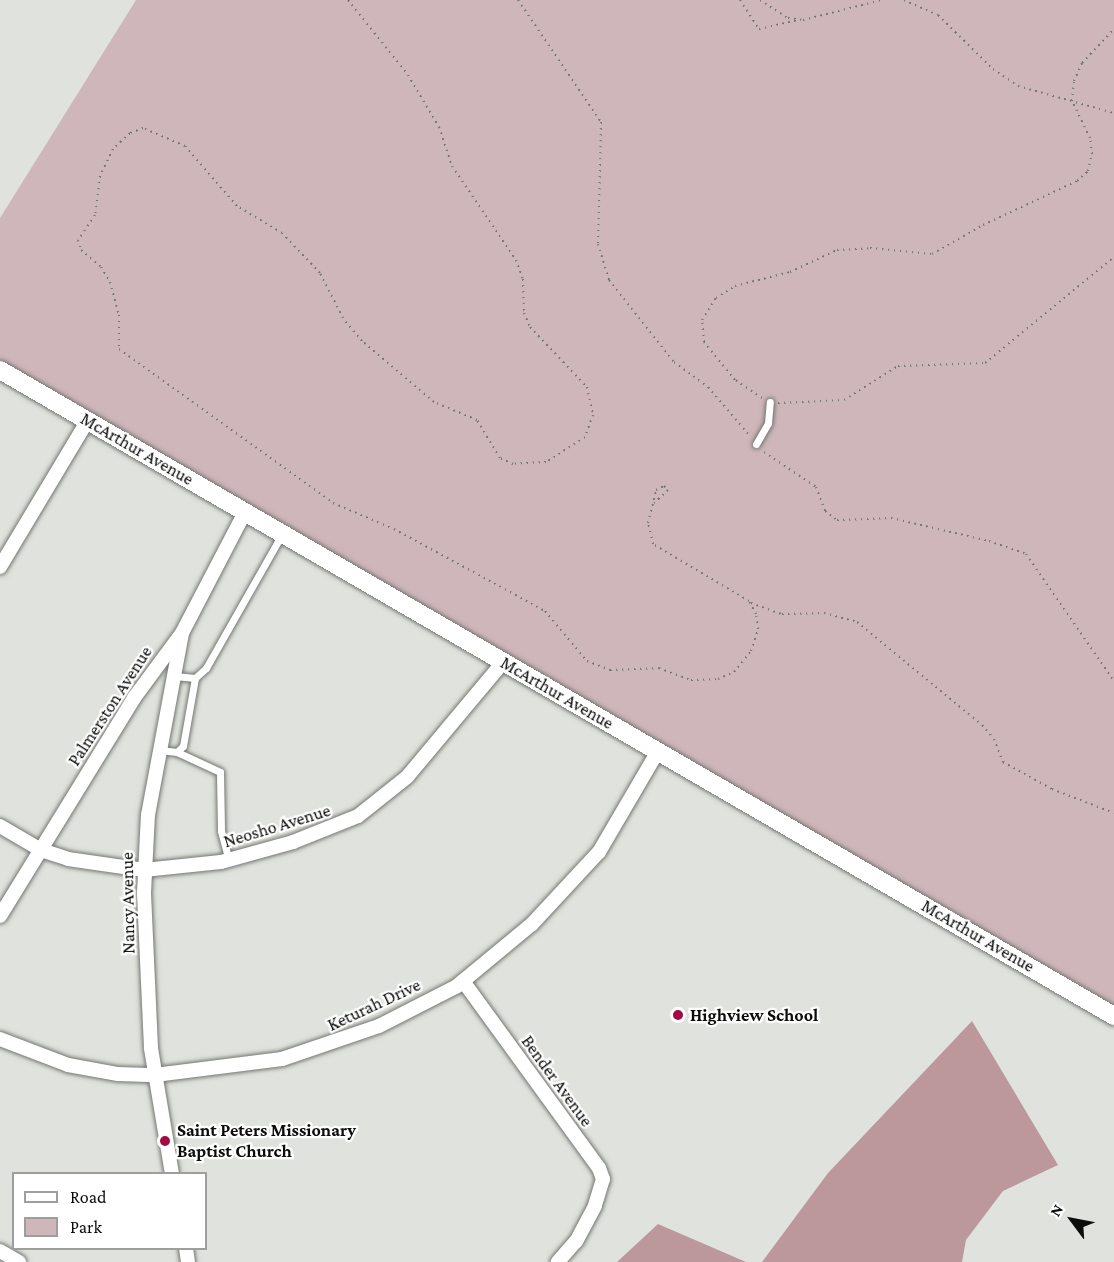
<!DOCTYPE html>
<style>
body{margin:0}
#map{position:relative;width:1114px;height:1262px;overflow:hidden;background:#e0e3dd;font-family:"Crimson Pro",serif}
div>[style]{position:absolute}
.green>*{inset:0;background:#cfb6ba}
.forest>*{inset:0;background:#bc989d}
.path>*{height:2px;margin-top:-1px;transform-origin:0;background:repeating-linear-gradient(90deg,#747672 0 1.5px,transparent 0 6px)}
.roads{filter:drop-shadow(0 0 2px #747771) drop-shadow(0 0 2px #747771)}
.service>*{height:7px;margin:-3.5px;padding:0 3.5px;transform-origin:3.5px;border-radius:3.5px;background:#fff}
.minor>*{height:14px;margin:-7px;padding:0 7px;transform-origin:7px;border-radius:7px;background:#fff}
.tertiary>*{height:18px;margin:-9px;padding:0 9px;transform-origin:9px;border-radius:9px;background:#fff}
.dots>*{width:16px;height:16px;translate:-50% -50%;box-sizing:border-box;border:3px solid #fff;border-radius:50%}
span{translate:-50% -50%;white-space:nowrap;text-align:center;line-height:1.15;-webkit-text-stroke:4.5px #fff;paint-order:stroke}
.street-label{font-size:18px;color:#0c0d0b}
.poi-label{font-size:18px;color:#0c0d0b;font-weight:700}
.left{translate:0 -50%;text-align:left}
.legend{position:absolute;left:12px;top:1172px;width:195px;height:78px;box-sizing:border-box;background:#fff;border:2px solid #9e9e9d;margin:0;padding:8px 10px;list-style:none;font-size:18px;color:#0c0d0b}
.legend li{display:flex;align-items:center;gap:12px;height:30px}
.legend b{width:30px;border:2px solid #9e9e9d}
.north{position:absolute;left:1042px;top:1190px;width:60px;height:60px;-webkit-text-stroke:4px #fff;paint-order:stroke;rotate:302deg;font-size:16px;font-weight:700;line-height:24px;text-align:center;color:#0c0d0b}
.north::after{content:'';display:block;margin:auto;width:21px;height:27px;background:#0c0d0b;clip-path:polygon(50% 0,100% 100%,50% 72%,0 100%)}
</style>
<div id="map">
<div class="green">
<div style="clip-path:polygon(136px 0,1114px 0,1114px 1016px,0 370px,0 218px)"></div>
</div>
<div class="forest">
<div style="clip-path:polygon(972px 1021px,1058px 1165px,1003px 1191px,966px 1240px,962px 1262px,762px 1262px,828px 1173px)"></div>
<div style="clip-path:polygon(658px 1224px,746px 1262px,617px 1262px)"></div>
</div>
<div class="path">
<div style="left:348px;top:0;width:96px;rotate:51.3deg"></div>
<div style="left:408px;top:75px;width:61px;rotate:59.2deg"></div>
<div style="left:439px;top:127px;width:41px;rotate:71.6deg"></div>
<div style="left:452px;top:166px;width:114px;rotate:55.8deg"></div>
<div style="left:516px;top:260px;width:20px;rotate:70deg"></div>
<div style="left:523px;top:279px;width:34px;rotate:88deg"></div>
<div style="left:524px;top:313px;width:15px;rotate:67deg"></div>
<div style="left:530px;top:327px;width:83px;rotate:46.5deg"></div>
<div style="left:587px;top:387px;width:29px;rotate:78deg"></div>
<div style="left:593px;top:415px;width:23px;rotate:110deg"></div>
<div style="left:585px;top:437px;width:46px;rotate:147.3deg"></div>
<div style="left:546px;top:462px;width:33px;rotate:177deg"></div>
<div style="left:513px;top:464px;width:14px;rotate:-155deg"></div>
<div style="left:500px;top:458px;width:44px;rotate:-121.2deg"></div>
<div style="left:477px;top:420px;width:47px;rotate:-157.3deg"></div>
<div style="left:434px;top:402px;width:94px;rotate:-139.7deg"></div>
<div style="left:362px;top:341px;width:30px;rotate:-130deg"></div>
<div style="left:343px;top:318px;width:51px;rotate:-117.1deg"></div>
<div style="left:320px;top:273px;width:55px;rotate:-133.5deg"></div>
<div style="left:282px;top:233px;width:52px;rotate:-149deg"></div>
<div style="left:237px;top:206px;width:79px;rotate:-130.9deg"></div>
<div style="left:185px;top:146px;width:46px;rotate:-156.8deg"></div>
<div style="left:143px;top:128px;width:14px;rotate:159deg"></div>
<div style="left:130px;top:133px;width:23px;rotate:137deg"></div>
<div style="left:113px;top:149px;width:30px;rotate:116deg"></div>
<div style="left:100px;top:176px;width:39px;rotate:97deg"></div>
<div style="left:95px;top:215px;width:30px;rotate:124deg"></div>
<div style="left:78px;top:240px;width:10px;rotate:73deg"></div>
<div style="left:81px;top:250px;width:26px;rotate:40deg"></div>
<div style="left:101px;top:267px;width:17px;rotate:59deg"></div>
<div style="left:110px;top:282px;width:34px;rotate:75deg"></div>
<div style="left:119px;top:315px;width:34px;rotate:90deg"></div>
<div style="left:119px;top:349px;width:264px;rotate:35.7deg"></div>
<div style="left:333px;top:503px;width:66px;rotate:23.1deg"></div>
<div style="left:394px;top:529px;width:172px;rotate:28.5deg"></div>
<div style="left:545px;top:611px;width:65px;rotate:50deg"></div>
<div style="left:587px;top:661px;width:25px;rotate:21deg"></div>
<div style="left:610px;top:670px;width:49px;rotate:-2.3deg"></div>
<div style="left:659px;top:668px;width:34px;rotate:21deg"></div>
<div style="left:691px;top:680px;width:27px;rotate:-2deg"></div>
<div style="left:718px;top:679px;width:17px;rotate:-24deg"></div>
<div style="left:734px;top:672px;width:27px;rotate:-51deg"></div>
<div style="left:751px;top:651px;width:23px;rotate:-72deg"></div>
<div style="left:758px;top:629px;width:15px;rotate:-98deg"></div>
<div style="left:756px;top:614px;width:15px;rotate:-118deg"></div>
<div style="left:749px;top:601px;width:112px;rotate:-149.3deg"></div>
<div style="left:653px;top:544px;width:22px;rotate:-103deg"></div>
<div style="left:648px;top:523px;width:34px;rotate:-76deg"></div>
<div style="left:656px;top:490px;width:9px;rotate:-27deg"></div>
<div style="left:664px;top:486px;width:6px;rotate:45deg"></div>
<div style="left:668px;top:490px;width:19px;rotate:137deg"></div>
<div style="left:518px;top:0;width:148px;rotate:55.8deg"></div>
<div style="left:601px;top:122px;width:122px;rotate:91.4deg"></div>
<div style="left:598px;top:244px;width:38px;rotate:73deg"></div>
<div style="left:609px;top:280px;width:105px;rotate:51.6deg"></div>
<div style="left:674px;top:362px;width:42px;rotate:36.3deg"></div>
<div style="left:708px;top:387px;width:65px;rotate:49.4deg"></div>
<div style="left:740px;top:0;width:35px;rotate:57deg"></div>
<div style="left:759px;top:29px;width:39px;rotate:-13deg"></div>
<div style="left:760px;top:0;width:33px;rotate:33deg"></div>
<div style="left:788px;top:18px;width:15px;rotate:8deg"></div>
<div style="left:803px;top:20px;width:81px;rotate:-14.2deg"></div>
<div style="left:904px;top:0;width:37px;rotate:24deg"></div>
<div style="left:938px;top:15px;width:77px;rotate:44.5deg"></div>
<div style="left:993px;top:69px;width:30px;rotate:34deg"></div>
<div style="left:1018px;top:86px;width:100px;rotate:15.7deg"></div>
<div style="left:762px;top:398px;width:32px;rotate:-146deg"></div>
<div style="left:735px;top:380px;width:49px;rotate:-129.2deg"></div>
<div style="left:704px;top:342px;width:22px;rotate:-95deg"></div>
<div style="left:702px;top:320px;width:26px;rotate:-58deg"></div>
<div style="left:716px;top:298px;width:22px;rotate:-32deg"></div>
<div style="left:735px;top:286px;width:57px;rotate:-14.3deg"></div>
<div style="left:790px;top:272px;width:52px;rotate:-25.1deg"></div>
<div style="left:837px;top:250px;width:33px;rotate:-3deg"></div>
<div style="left:870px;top:248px;width:62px;rotate:5.5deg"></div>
<div style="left:932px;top:254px;width:59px;rotate:-29.6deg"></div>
<div style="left:983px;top:225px;width:104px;rotate:-25.1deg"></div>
<div style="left:1077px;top:181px;width:15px;rotate:-42deg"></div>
<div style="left:1088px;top:171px;width:17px;rotate:-77deg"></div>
<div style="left:1092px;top:154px;width:16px;rotate:-97deg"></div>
<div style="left:1090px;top:138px;width:41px;rotate:-115.9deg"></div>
<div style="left:1072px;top:101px;width:20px;rotate:-84deg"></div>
<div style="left:1074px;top:81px;width:20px;rotate:-66deg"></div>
<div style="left:1082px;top:63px;width:47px;rotate:-46.7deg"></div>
<div style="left:778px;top:403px;width:66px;rotate:-2.6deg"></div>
<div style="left:844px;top:400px;width:64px;rotate:-32.2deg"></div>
<div style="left:898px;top:366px;width:87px;rotate:-2deg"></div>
<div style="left:985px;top:363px;width:167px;rotate:-39.4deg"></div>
<div style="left:764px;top:452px;width:63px;rotate:33.9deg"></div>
<div style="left:816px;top:487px;width:26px;rotate:69deg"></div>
<div style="left:825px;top:511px;width:15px;rotate:37deg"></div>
<div style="left:837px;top:520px;width:54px;rotate:-2.1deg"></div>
<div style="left:891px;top:518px;width:101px;rotate:13.2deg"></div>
<div style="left:989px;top:541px;width:39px;rotate:19deg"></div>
<div style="left:1026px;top:554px;width:155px;rotate:55.3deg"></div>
<div style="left:751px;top:603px;width:33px;rotate:20deg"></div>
<div style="left:782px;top:614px;width:42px;rotate:-1.4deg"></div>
<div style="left:824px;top:613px;width:34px;rotate:15deg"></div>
<div style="left:857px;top:622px;width:162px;rotate:39.5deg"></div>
<div style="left:982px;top:725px;width:18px;rotate:49deg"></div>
<div style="left:994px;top:739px;width:25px;rotate:69deg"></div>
<div style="left:1003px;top:762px;width:56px;rotate:28.9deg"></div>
<div style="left:1052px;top:789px;width:66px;rotate:21.2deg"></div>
</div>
<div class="roads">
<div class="service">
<div style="left:756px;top:444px;width:24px;rotate:-60deg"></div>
<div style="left:768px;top:423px;width:21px;rotate:-85deg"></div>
<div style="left:175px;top:676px;width:20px;rotate:6deg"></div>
<div style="left:195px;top:678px;width:15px;rotate:-42deg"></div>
<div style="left:206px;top:668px;width:152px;rotate:-60.4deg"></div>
<div style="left:160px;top:750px;width:17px;rotate:7deg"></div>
<div style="left:177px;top:752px;width:8px;rotate:-45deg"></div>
<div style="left:183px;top:746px;width:69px;rotate:-80deg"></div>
<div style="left:177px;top:752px;width:47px;rotate:24.9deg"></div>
<div style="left:220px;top:772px;width:59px;rotate:89deg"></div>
<div style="left:221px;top:831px;width:30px;rotate:75deg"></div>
</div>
<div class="minor">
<div style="left:0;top:567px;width:171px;rotate:-59.1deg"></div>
<div style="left:0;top:826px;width:48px;rotate:30.3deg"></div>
<div style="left:41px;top:850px;width:28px;rotate:18deg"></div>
<div style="left:68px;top:859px;width:77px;rotate:8.2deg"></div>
<div style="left:144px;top:870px;width:77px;rotate:-5.9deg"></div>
<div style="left:221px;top:862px;width:75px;rotate:-15.5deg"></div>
<div style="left:293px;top:842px;width:70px;rotate:-21.8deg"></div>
<div style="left:358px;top:816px;width:63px;rotate:-38.5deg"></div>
<div style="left:407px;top:777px;width:150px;rotate:-50.1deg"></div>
<div style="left:0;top:916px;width:256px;rotate:-58.4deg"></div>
<div style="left:134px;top:698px;width:81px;rotate:-53.6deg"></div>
<div style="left:182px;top:633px;width:136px;rotate:-62.5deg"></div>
<div style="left:463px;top:981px;width:231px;rotate:54deg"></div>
<div style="left:599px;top:1168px;width:12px;rotate:70deg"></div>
<div style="left:603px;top:1179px;width:28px;rotate:107deg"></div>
<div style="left:595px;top:1206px;width:40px;rotate:118deg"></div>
<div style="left:576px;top:1241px;width:28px;rotate:131deg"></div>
<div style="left:0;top:1039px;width:73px;rotate:20.9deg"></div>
<div style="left:68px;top:1065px;width:51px;rotate:10.2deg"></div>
<div style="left:118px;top:1074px;width:37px;rotate:2deg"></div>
<div style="left:155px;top:1075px;width:128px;rotate:-7.2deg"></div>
<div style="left:282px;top:1059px;width:102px;rotate:-18.8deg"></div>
<div style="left:379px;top:1026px;width:88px;rotate:-27.1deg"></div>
<div style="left:457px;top:986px;width:97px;rotate:-39.6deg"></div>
<div style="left:532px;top:924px;width:98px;rotate:-47.1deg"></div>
<div style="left:599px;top:852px;width:117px;rotate:-59.7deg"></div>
<div style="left:172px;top:1174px;width:128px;rotate:-99.5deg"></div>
<div style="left:151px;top:1048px;width:155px;rotate:-92.6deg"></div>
<div style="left:144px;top:893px;width:78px;rotate:-87.1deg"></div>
<div style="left:148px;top:815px;width:185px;rotate:-79.4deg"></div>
<div style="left:186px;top:1248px;width:14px;rotate:82deg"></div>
<div style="left:0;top:1251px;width:22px;rotate:30deg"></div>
</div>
<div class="tertiary">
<div style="left:0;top:370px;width:1288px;rotate:30.11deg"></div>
</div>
</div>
<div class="dots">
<div style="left:678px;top:1015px;background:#a30a43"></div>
<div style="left:165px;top:1141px;background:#a30a43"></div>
</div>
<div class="street-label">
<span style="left:137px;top:449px;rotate:30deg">McArthur Avenue</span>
<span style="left:557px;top:693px;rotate:30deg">McArthur Avenue</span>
<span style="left:110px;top:706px;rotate:-57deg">Palmerston Avenue</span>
<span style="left:277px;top:826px;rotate:-17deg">Neosho Avenue</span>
<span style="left:128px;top:903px;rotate:-91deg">Nancy Avenue</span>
<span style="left:978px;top:936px;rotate:30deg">McArthur Avenue</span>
<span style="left:374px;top:1005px;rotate:-25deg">Keturah Drive</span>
<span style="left:557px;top:1081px;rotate:54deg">Bender Avenue</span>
</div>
<div class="poi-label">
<span class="left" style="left:690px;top:1015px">Highview School</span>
<span class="left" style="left:177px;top:1141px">Saint Peters Missionary<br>Baptist Church</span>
</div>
<ul class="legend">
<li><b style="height:8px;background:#fff"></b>Road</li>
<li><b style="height:16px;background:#cfb6ba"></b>Park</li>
</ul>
<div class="north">N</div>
</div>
